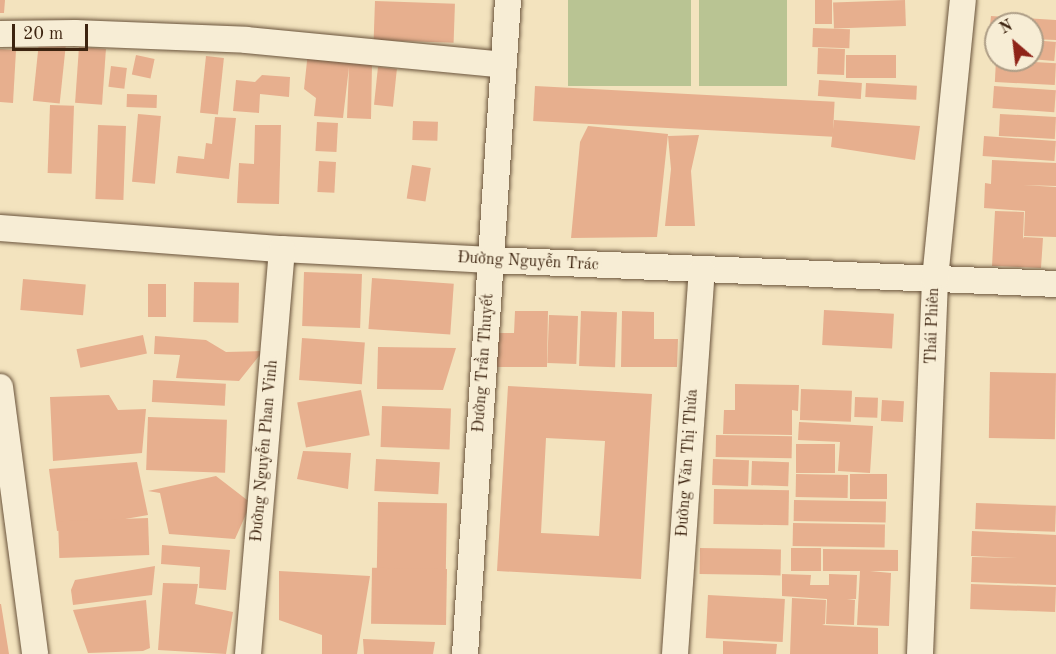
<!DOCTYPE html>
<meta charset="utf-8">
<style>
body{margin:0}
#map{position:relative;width:1056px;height:654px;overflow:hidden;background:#f3e3be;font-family:"Old Standard TT",serif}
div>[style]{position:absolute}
.green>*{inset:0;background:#b9c493;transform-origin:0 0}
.building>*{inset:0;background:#e7af8e;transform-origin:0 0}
.roads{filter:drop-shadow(0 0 2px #6a543c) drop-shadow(0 0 2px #6a543c)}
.minor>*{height:26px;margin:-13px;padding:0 13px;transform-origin:13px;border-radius:13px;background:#f7edd5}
span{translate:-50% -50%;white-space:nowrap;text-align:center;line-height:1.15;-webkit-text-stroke:5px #f7edd5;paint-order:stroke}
.street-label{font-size:16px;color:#3d2410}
.north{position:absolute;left:984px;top:12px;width:60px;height:60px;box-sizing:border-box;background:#f7edd5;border:2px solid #ad9d86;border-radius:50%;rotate:332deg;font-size:16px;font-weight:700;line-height:24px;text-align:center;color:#3d2410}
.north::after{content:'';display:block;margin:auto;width:21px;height:27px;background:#8f2418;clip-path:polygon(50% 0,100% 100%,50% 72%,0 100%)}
.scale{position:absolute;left:12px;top:24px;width:76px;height:27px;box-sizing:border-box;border:3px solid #3d2410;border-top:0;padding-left:8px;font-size:18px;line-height:21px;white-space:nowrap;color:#3d2410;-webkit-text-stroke:4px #f7edd5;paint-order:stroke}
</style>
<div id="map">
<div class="green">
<div style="left:568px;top:0;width:123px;height:86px"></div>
<div style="left:699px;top:0;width:88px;height:86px"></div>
</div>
<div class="building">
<div style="clip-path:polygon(0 0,5px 0,4px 13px,0 13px)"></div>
<div style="left:815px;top:0;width:17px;height:24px"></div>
<div style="left:905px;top:0;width:26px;height:72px;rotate:88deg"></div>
<div style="left:375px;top:1px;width:80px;height:39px;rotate:2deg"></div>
<div style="clip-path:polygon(991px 16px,1056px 20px,1056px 40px,1032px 39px,1032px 24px,996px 24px,996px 37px,989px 37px)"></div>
<div style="left:813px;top:28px;width:37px;height:19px;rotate:2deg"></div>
<div style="left:1032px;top:40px;width:24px;height:19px;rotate:5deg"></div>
<div style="left:39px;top:42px;width:27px;height:59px;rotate:6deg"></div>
<div style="left:79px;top:47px;width:27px;height:56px;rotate:4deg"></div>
<div style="left:818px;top:48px;width:27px;height:26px;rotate:2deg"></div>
<div style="clip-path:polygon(0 49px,16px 50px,13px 103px,0 102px)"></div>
<div style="clip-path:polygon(308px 52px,372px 63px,371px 119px,347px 118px,349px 67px,343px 118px,314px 116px,316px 98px,304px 89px)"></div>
<div style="left:136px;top:55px;width:19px;height:20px;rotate:12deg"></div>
<div style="left:846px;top:55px;width:50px;height:23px"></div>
<div style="left:206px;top:56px;width:18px;height:57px;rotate:6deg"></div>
<div style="left:996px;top:60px;width:60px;height:22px;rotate:3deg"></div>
<div style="left:111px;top:66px;width:16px;height:21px;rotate:7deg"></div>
<div style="left:378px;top:67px;width:19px;height:38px;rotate:6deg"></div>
<div style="clip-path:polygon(262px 75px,290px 77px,289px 97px,260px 94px,259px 113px,233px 111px,236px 80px,255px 82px)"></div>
<div style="left:819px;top:80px;width:43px;height:16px;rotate:4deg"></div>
<div style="left:866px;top:83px;width:51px;height:14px;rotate:3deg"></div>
<div style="left:535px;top:86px;width:300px;height:35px;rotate:3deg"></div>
<div style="left:994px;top:86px;width:62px;height:22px;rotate:4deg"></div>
<div style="left:127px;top:94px;width:30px;height:13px;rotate:2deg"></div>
<div style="left:50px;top:105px;width:24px;height:68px;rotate:2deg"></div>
<div style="left:138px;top:114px;width:23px;height:68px;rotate:5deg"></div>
<div style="left:1000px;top:114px;width:56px;height:22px;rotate:3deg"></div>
<div style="clip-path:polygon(215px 117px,236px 118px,229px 179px,176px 173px,178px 156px,204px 159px,206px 143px,212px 144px)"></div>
<div style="clip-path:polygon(834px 120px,920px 126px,915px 160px,831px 147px)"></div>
<div style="left:413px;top:121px;width:25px;height:19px;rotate:2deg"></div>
<div style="left:317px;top:122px;width:21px;height:29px;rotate:3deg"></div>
<div style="left:98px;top:125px;width:28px;height:74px;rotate:2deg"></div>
<div style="clip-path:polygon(255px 125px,281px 125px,279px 204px,237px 203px,239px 163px,254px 164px)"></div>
<div style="clip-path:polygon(588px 126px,668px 134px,657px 237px,571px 238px,580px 142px)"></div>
<div style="clip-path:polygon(699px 135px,691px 171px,695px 226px,665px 226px,671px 169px,668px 136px)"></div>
<div style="left:984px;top:136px;width:72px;height:20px;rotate:4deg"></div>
<div style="clip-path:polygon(992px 160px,1056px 163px,1056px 186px,1023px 185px,1056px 187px,1056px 237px,1024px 236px,1025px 211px,984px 208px,985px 183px,991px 184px)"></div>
<div style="left:319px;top:161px;width:17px;height:31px;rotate:3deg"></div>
<div style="left:412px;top:165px;width:19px;height:34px;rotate:9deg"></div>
<div style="clip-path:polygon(995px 211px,1024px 212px,1023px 239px,1024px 237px,1043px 238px,1041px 268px,992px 266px)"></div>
<div style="left:362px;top:274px;width:54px;height:58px;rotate:92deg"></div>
<div style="left:372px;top:278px;width:82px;height:51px;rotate:4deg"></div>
<div style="left:23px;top:279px;width:63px;height:31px;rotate:5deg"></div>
<div style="left:194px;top:282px;width:45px;height:40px;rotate:1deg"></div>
<div style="left:148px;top:284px;width:18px;height:33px"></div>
<div style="left:824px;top:310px;width:70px;height:35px;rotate:3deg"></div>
<div style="clip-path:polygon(515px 311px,548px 311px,547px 367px,497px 367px,497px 333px,514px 333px)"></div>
<div style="left:581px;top:311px;width:36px;height:55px;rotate:2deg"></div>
<div style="clip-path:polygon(622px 311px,654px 312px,654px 339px,678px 339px,677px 367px,621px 367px)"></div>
<div style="left:549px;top:315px;width:29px;height:48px;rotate:2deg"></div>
<div style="left:143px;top:335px;width:19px;height:68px;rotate:78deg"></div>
<div style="clip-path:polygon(155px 336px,206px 340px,226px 352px,263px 351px,239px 381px,176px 378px,180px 355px,154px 354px)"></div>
<div style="left:302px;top:338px;width:63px;height:42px;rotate:4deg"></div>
<div style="clip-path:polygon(378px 347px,456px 348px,443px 390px,377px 389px)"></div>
<div style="left:990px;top:372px;width:66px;height:66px;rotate:1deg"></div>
<div style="left:153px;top:380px;width:73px;height:22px;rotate:3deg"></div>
<div style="clip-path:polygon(735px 384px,799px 385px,798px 411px,792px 410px,792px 435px,723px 434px,724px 410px,735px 410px)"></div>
<div style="clip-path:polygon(evenodd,508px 386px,652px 394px,641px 579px,497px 571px,508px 386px,546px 438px,605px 441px,599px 536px,541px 533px,546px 438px)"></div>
<div style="left:801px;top:389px;width:51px;height:31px;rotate:2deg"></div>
<div style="left:361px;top:390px;width:46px;height:65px;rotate:79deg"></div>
<div style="clip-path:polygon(109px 395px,118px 410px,146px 409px,142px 453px,53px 461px,50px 397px)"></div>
<div style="left:855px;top:397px;width:23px;height:20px;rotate:2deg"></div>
<div style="left:882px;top:400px;width:22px;height:21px;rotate:3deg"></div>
<div style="left:382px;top:406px;width:69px;height:41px;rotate:2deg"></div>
<div style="left:148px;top:417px;width:79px;height:53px;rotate:2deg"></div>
<div style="clip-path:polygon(799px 422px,873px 426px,870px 473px,838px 471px,840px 442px,798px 440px)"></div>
<div style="left:716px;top:435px;width:76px;height:22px;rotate:1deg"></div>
<div style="left:796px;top:444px;width:39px;height:29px"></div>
<div style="clip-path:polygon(303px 451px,351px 453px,348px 489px,297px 479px)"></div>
<div style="left:376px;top:459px;width:64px;height:32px;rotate:3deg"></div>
<div style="left:713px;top:459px;width:36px;height:26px;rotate:2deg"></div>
<div style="left:752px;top:461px;width:37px;height:24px;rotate:2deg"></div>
<div style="clip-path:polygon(137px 462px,148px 515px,57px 531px,49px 469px)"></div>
<div style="left:796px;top:474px;width:52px;height:23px;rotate:1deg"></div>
<div style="left:850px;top:474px;width:37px;height:25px"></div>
<div style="clip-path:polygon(216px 476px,251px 503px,235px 539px,169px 534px,160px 493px,148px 491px)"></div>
<div style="left:714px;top:489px;width:75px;height:35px;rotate:1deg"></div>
<div style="left:794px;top:500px;width:92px;height:21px;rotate:1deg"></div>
<div style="left:378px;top:502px;width:69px;height:67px;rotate:1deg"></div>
<div style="left:976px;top:503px;width:80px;height:26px;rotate:2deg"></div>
<div style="left:148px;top:518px;width:37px;height:90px;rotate:88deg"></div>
<div style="left:793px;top:523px;width:92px;height:23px;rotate:1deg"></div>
<div style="clip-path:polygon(972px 531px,1056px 535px,1056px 585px,971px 582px,972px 557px,1019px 558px,971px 556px)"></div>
<div style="clip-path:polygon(162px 545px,230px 550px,226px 590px,199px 588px,200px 567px,161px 564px)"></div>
<div style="left:700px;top:548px;width:81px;height:26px;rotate:1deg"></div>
<div style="left:791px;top:548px;width:30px;height:23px"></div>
<div style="clip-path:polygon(823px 549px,898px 550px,898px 571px,870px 571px,891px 573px,889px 626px,857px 625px,860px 571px,823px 571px)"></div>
<div style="clip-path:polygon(155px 566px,152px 595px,73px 605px,71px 590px,75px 580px)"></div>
<div style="left:447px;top:569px;width:56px;height:75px;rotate:91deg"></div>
<div style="clip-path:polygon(279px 571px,370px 576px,357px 654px,322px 654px,322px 635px,279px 620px)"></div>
<div style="clip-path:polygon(782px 574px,811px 575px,810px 585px,829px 585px,829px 574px,857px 575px,856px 599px,847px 599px,855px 600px,854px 625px,826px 624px,827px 599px,782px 596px)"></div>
<div style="clip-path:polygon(163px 583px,198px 584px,195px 604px,233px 612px,226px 654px,158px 650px)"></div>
<div style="left:971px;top:584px;width:85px;height:25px;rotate:2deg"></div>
<div style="left:708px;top:595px;width:77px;height:43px;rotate:3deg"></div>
<div style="clip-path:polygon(792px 598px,826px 600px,825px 624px,822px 625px,878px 628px,878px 654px,790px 654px)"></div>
<div style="clip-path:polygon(146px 600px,150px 648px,143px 651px,88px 653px,73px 610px)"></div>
<div style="clip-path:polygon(0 604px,1px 604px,9px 654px,0 654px)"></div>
<div style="clip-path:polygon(363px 639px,435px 642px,433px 654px,364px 654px)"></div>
<div style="clip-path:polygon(723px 641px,777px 644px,776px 654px,723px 654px)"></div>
</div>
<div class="roads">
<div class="minor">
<div style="left:0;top:34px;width:75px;rotate:-0.8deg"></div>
<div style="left:75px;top:33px;width:171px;rotate:2.3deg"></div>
<div style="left:246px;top:40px;width:259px;rotate:5.5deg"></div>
<div style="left:0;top:228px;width:283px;rotate:4.3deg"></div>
<div style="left:282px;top:249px;width:209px;rotate:3deg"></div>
<div style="left:491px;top:260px;width:566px;rotate:2.43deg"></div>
<div style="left:0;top:387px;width:269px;rotate:82.5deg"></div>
<div style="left:248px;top:654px;width:406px;rotate:-85.2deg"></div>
<div style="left:465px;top:654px;width:655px;rotate:-86.24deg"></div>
<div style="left:675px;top:654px;width:384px;rotate:-86deg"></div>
<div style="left:920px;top:654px;width:375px;rotate:-87.7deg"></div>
<div style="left:935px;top:279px;width:280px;rotate:-84.3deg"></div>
</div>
</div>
<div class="street-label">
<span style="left:528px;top:262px;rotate:3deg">Đường Nguyễn Trác</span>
<span style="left:933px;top:326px;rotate:-88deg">Thái Phiên</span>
<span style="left:484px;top:363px;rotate:-86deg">Đường Trần Thuyết</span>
<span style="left:265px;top:451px;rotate:-85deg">Đường Nguyễn Phan Vinh</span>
<span style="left:688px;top:463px;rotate:-86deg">Đường Văn Thị Thừa</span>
</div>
<div class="north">N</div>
<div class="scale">20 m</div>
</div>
